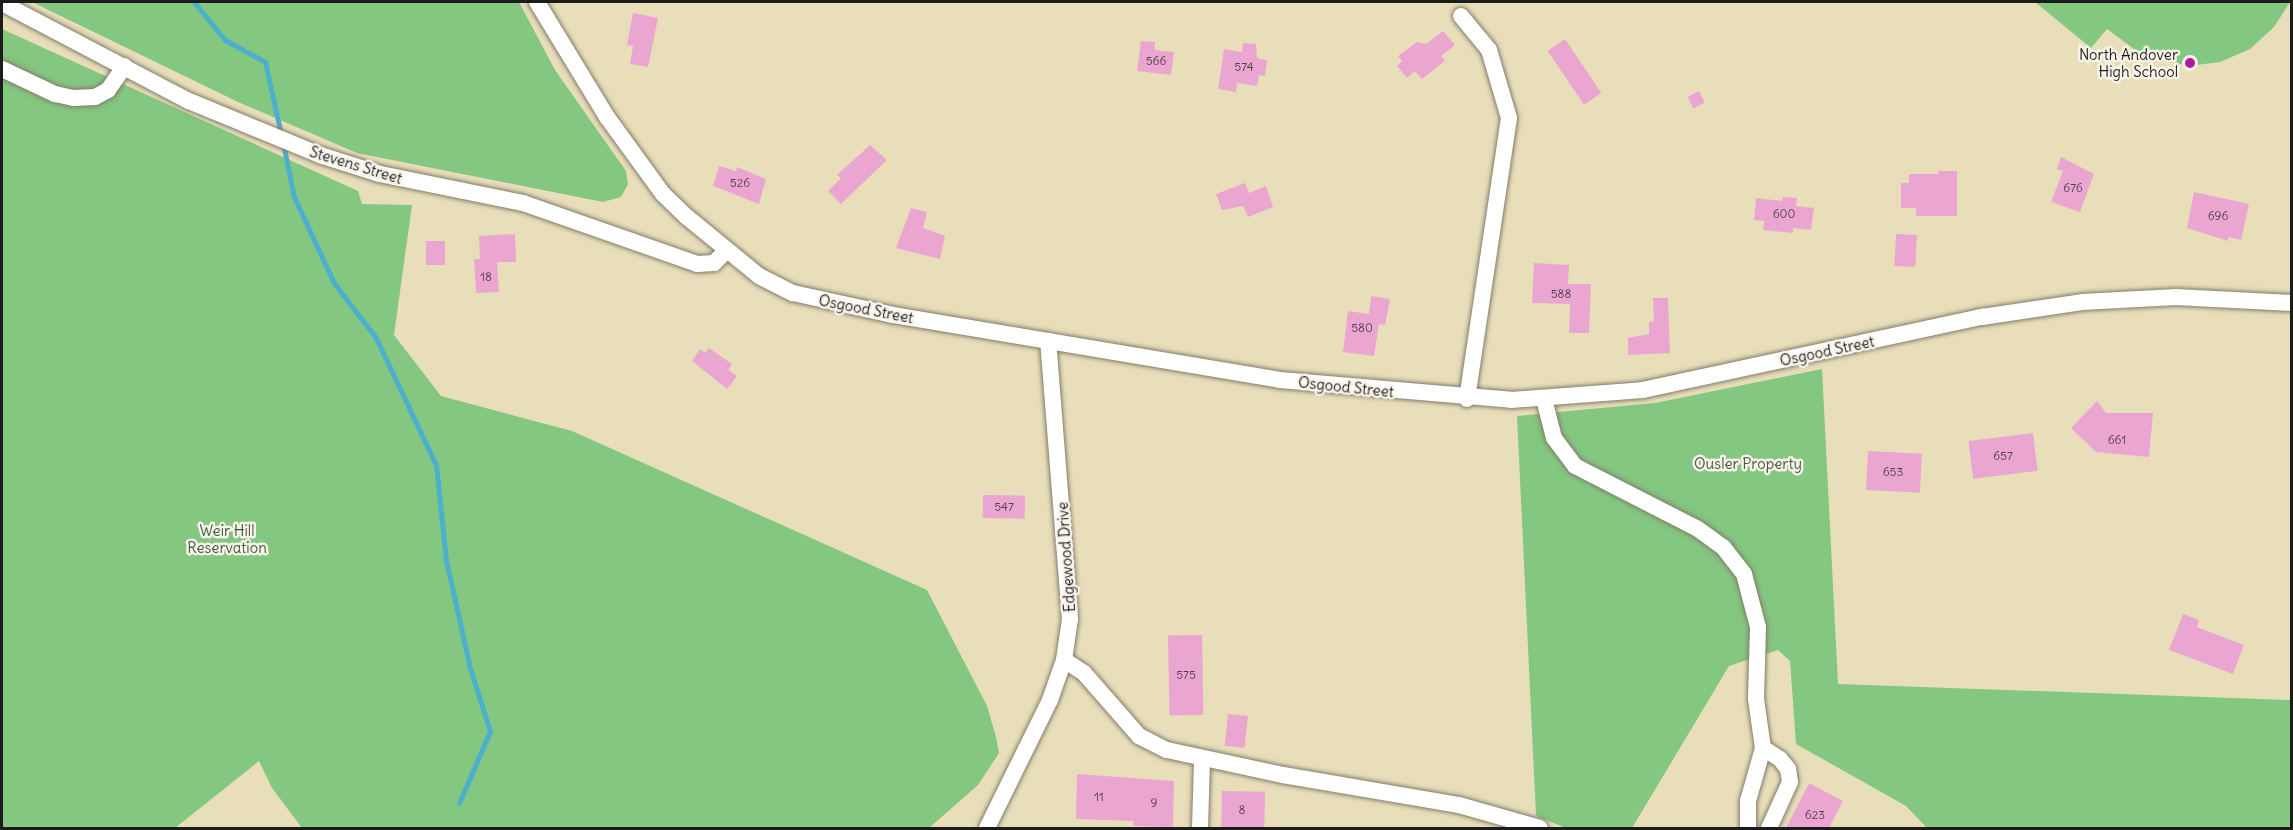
<!DOCTYPE html>
<style>
body{margin:0}
#map{position:relative;width:2293px;height:830px;overflow:hidden;background:#e9deba;font-family:Delius,sans-serif}
div>[style]{position:absolute}
.green>*{inset:0;background:#83c780}
.stream>*{height:5px;margin:-2.5px;padding:0 2.5px;transform-origin:2.5px;border-radius:2.5px;background:#4cafcc}
.building>*{inset:0;background:#eaa6d0;transform-origin:0 0}
.roads{filter:drop-shadow(0 0 2px #827d6b) drop-shadow(0 0 2px #827d6b)}
.minor>*{height:16px;margin:-8px;padding:0 8px;transform-origin:8px;border-radius:8px;background:#fff}
.dots>*{width:16px;height:16px;translate:-50% -50%;box-sizing:border-box;border:3px solid #f7f3e8;border-radius:50%}
span{translate:-50% -50%;white-space:nowrap;text-align:center;line-height:1.15;-webkit-text-stroke:5px #f7f3e8;paint-order:stroke}
.number-label{font-size:12px;color:#503e49}
.number-label span{-webkit-text-stroke-width:0}
.poi-label{font-size:15px;color:#1c1c1c}
.right{translate:-100% -50%;text-align:right}
.street-label{font-size:15px;color:#1c1c1c}
.park-label{font-size:15px;color:#40583f}
.frame{position:absolute;inset:0;border:3px solid #1c1c1c;pointer-events:none}
</style>
<div id="map">
<div class="green">
<div style="clip-path:polygon(32px 2px,519px 2px,555px 70px,626px 171px,628px 184px,621px 197px,603px 202px,357px 153px,238px 102px)"></div>
<div style="clip-path:polygon(2035px 2px,2290px 2px,2274px 27px,2250px 49px,2220px 62px,2188px 66px,2141px 54px,2107px 29px,2091px 48px)"></div>
<div style="clip-path:polygon(2px 29px,358px 191px,362px 204px,412px 205px,394px 335px,441px 396px,572px 431px,927px 590px,987px 706px,996px 737px,999px 753px,978px 785px,929px 828px,302px 828px,272px 788px,259px 761px,175px 828px,2px 828px)"></div>
<div style="clip-path:polygon(1822px 369px,1838px 684px,2291px 700px,2291px 828px,1927px 828px,1906px 806px,1796px 744px,1790px 661px,1778px 650px,1729px 666px,1632px 828px,1566px 828px,1536px 816px,1517px 416px,1655px 403px)"></div>
</div>
<div class="stream">
<div style="left:194px;top:2px;width:49px;rotate:50.8deg"></div>
<div style="left:225px;top:40px;width:46px;rotate:28.8deg"></div>
<div style="left:265px;top:62px;width:74px;rotate:77.5deg"></div>
<div style="left:283px;top:143px;width:55px;rotate:78.5deg"></div>
<div style="left:294px;top:197px;width:95px;rotate:65.1deg"></div>
<div style="left:334px;top:283px;width:69px;rotate:52.6deg"></div>
<div style="left:376px;top:338px;width:140px;rotate:64.7deg"></div>
<div style="left:436px;top:465px;width:96px;rotate:84deg"></div>
<div style="left:446px;top:560px;width:111px;rotate:77.5deg"></div>
<div style="left:470px;top:668px;width:66px;rotate:72.4deg"></div>
<div style="left:490px;top:731px;width:78px;rotate:113.3deg"></div>
</div>
<div class="building">
<div style="clip-path:polygon(633px 13px,658px 18px,648px 67px,630px 64px,633px 46px,627px 45px)"></div>
<div style="clip-path:polygon(1443px 31px,1455px 45px,1441px 56px,1445px 61px,1422px 79px,1415px 71px,1407px 78px,1397px 66px,1402px 61px,1398px 56px,1417px 42px,1426px 44px)"></div>
<div style="left:1565px;top:39px;width:65px;height:21px;rotate:56deg"></div>
<div style="clip-path:polygon(1141px 41px,1155px 42px,1155px 50px,1174px 52px,1171px 75px,1137px 71px)"></div>
<div style="clip-path:polygon(1243px 43px,1256px 44px,1257px 58px,1267px 60px,1265px 76px,1259px 75px,1257px 86px,1237px 83px,1236px 92px,1218px 89px,1224px 49px,1242px 52px)"></div>
<div style="left:1699px;top:91px;width:13px;height:13px;rotate:63deg"></div>
<div style="clip-path:polygon(870px 145px,887px 160px,841px 204px,828px 191px,841px 178px,837px 175px)"></div>
<div style="clip-path:polygon(2061px 157px,2094px 174px,2080px 212px,2051px 202px,2063px 171px,2057px 169px)"></div>
<div style="clip-path:polygon(719px 166px,736px 171px,737px 167px,766px 179px,759px 204px,713px 186px)"></div>
<div style="clip-path:polygon(1938px 171px,1957px 171px,1957px 216px,1916px 216px,1916px 208px,1901px 208px,1901px 183px,1909px 183px,1909px 174px,1938px 174px)"></div>
<div style="clip-path:polygon(1245px 183px,1249px 193px,1266px 186px,1273px 207px,1248px 217px,1243px 206px,1222px 210px,1216px 194px)"></div>
<div style="clip-path:polygon(2194px 192px,2249px 204px,2241px 240px,2229px 237px,2228px 241px,2187px 228px)"></div>
<div style="clip-path:polygon(1783px 197px,1797px 198px,1796px 206px,1814px 208px,1811px 230px,1793px 228px,1793px 233px,1763px 230px,1764px 221px,1754px 220px,1756px 198px,1782px 201px)"></div>
<div style="clip-path:polygon(911px 208px,927px 212px,923px 228px,945px 236px,940px 259px,896px 248px)"></div>
<div style="clip-path:polygon(515px 234px,516px 262px,497px 262px,499px 292px,476px 293px,474px 259px,480px 259px,479px 236px)"></div>
<div style="left:1896px;top:234px;width:21px;height:32px;rotate:3deg"></div>
<div style="left:426px;top:241px;width:19px;height:24px"></div>
<div style="clip-path:polygon(1534px 263px,1569px 265px,1568px 284px,1591px 284px,1589px 333px,1569px 333px,1570px 304px,1532px 303px)"></div>
<div style="clip-path:polygon(1371px 296px,1390px 299px,1385px 325px,1379px 324px,1374px 356px,1343px 352px,1348px 311px,1369px 314px)"></div>
<div style="clip-path:polygon(1653px 298px,1668px 298px,1670px 353px,1628px 355px,1628px 338px,1649px 334px,1649px 322px,1654px 321px)"></div>
<div style="clip-path:polygon(709px 348px,732px 364px,728px 370px,737px 376px,727px 389px,692px 361px,700px 349px,705px 353px)"></div>
<div style="clip-path:polygon(2097px 401px,2106px 413px,2153px 413px,2149px 457px,2096px 452px,2071px 428px)"></div>
<div style="left:2033px;top:433px;width:38px;height:65px;rotate:83deg"></div>
<div style="left:1868px;top:451px;width:54px;height:39px;rotate:3deg"></div>
<div style="left:983px;top:495px;width:42px;height:23px;rotate:1deg"></div>
<div style="clip-path:polygon(2183px 614px,2199px 620px,2197px 627px,2244px 645px,2233px 674px,2169px 650px)"></div>
<div style="left:1202px;top:635px;width:80px;height:34px;rotate:89deg"></div>
<div style="left:1228px;top:714px;width:20px;height:32px;rotate:6deg"></div>
<div style="clip-path:polygon(1077px 774px,1174px 781px,1173px 827px,1133px 826px,1134px 821px,1076px 819px)"></div>
<div style="clip-path:polygon(1809px 783px,1843px 801px,1829px 828px,1786px 828px)"></div>
<div style="left:1222px;top:791px;width:43px;height:37px;rotate:1deg"></div>
</div>
<div class="roads">
<div class="minor">
<div style="left:537px;top:2px;width:135px;rotate:58.7deg"></div>
<div style="left:607px;top:117px;width:95px;rotate:54deg"></div>
<div style="left:663px;top:194px;width:33px;rotate:44deg"></div>
<div style="left:687px;top:217px;width:93px;rotate:39.3deg"></div>
<div style="left:759px;top:276px;width:38px;rotate:27deg"></div>
<div style="left:793px;top:293px;width:102px;rotate:12.4deg"></div>
<div style="left:893px;top:315px;width:392px;rotate:9.5deg"></div>
<div style="left:1280px;top:380px;width:232px;rotate:4.9deg"></div>
<div style="left:1511px;top:400px;width:132px;rotate:-4.3deg"></div>
<div style="left:1643px;top:390px;width:347px;rotate:-12.2deg"></div>
<div style="left:1982px;top:317px;width:101px;rotate:-8.5deg"></div>
<div style="left:2082px;top:302px;width:94px;rotate:-3deg"></div>
<div style="left:2176px;top:297px;width:116px;rotate:3deg"></div>
<div style="left:2px;top:3px;width:211px;rotate:27.7deg"></div>
<div style="left:189px;top:101px;width:142px;rotate:22.4deg"></div>
<div style="left:320px;top:155px;width:63px;rotate:17.6deg"></div>
<div style="left:380px;top:174px;width:146px;rotate:11.5deg"></div>
<div style="left:523px;top:203px;width:184px;rotate:19.3deg"></div>
<div style="left:697px;top:264px;width:17px;rotate:-3deg"></div>
<div style="left:714px;top:263px;width:17px;rotate:-45deg"></div>
<div style="left:1461px;top:16px;width:44px;rotate:50.5deg"></div>
<div style="left:1489px;top:50px;width:71px;rotate:73.6deg"></div>
<div style="left:1509px;top:118px;width:284px;rotate:98.5deg"></div>
<div style="left:2px;top:69px;width:59px;rotate:25.3deg"></div>
<div style="left:55px;top:94px;width:19px;rotate:12deg"></div>
<div style="left:74px;top:98px;width:21px;rotate:-3deg"></div>
<div style="left:95px;top:97px;width:15px;rotate:-28deg"></div>
<div style="left:108px;top:90px;width:29px;rotate:-55deg"></div>
<div style="left:1544px;top:399px;width:40px;rotate:75.6deg"></div>
<div style="left:1554px;top:438px;width:35px;rotate:53deg"></div>
<div style="left:1575px;top:466px;width:138px;rotate:27.1deg"></div>
<div style="left:1698px;top:529px;width:31px;rotate:36deg"></div>
<div style="left:1723px;top:547px;width:34px;rotate:52deg"></div>
<div style="left:1744px;top:574px;width:55px;rotate:75.2deg"></div>
<div style="left:1758px;top:627px;width:72px;rotate:91.6deg"></div>
<div style="left:1756px;top:699px;width:49px;rotate:81.9deg"></div>
<div style="left:1064px;top:660px;width:24px;rotate:33deg"></div>
<div style="left:1084px;top:673px;width:84px;rotate:48.9deg"></div>
<div style="left:1139px;top:736px;width:31px;rotate:27deg"></div>
<div style="left:1167px;top:750px;width:119px;rotate:12.2deg"></div>
<div style="left:1283px;top:775px;width:179px;rotate:9.7deg"></div>
<div style="left:1459px;top:805px;width:84px;rotate:15.9deg"></div>
<div style="left:987px;top:828px;width:143px;rotate:-63.8deg"></div>
<div style="left:1050px;top:700px;width:42px;rotate:-70.7deg"></div>
<div style="left:1064px;top:660px;width:41px;rotate:-81.7deg"></div>
<div style="left:1070px;top:619px;width:279px;rotate:-94.5deg"></div>
<div style="left:1200px;top:828px;width:69px;rotate:-88.3deg"></div>
<div style="left:1748px;top:828px;width:27px;rotate:-90deg"></div>
<div style="left:1748px;top:801px;width:55px;rotate:-74.2deg"></div>
<div style="left:1763px;top:748px;width:20px;rotate:33deg"></div>
<div style="left:1780px;top:759px;width:13px;rotate:51deg"></div>
<div style="left:1788px;top:769px;width:13px;rotate:81deg"></div>
<div style="left:1790px;top:782px;width:51px;rotate:114.5deg"></div>
</div>
</div>
<div class="dots">
<div style="left:2190px;top:63px;background:#b5179e"></div>
</div>
<div class="number-label">
<span style="left:1156px;top:61px">566</span>
<span style="left:1244px;top:67px">574</span>
<span style="left:740px;top:183px">526</span>
<span style="left:2073px;top:188px">676</span>
<span style="left:1784px;top:214px">600</span>
<span style="left:2218px;top:216px">696</span>
<span style="left:486px;top:277px">18</span>
<span style="left:1561px;top:294px">588</span>
<span style="left:1362px;top:328px">580</span>
<span style="left:2117px;top:440px">661</span>
<span style="left:2003px;top:456px">657</span>
<span style="left:1893px;top:472px">653</span>
<span style="left:1004px;top:507px">547</span>
<span style="left:1186px;top:675px">575</span>
<span style="left:1099px;top:797px">11</span>
<span style="left:1154px;top:803px">9</span>
<span style="left:1242px;top:810px">8</span>
<span style="left:1815px;top:815px">623</span>
</div>
<div class="poi-label">
<span class="right" style="left:2178px;top:63px">North Andover<br>High School</span>
</div>
<div class="street-label">
<span style="left:356px;top:165px;rotate:17deg">Stevens Street</span>
<span style="left:866px;top:309px;rotate:11deg">Osgood Street</span>
<span style="left:1827px;top:351px;rotate:-12deg">Osgood Street</span>
<span style="left:1346px;top:387px;rotate:6deg">Osgood Street</span>
<span style="left:1066px;top:557px;rotate:-94deg">Edgewood Drive</span>
</div>
<div class="park-label">
<span style="left:1748px;top:464px">Ousler Property</span>
<span style="left:227px;top:539px">Weir Hill<br>Reservation</span>
</div>
<div class="frame"></div>
</div>
